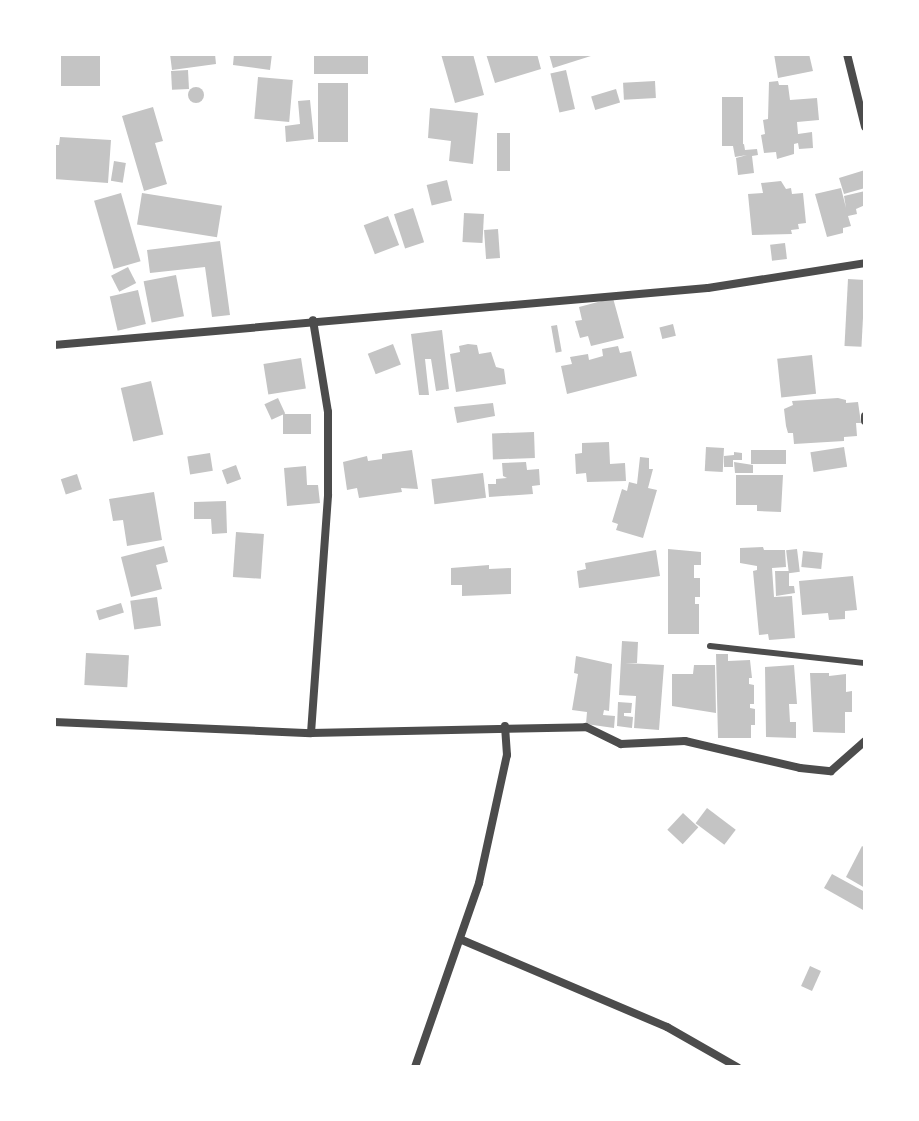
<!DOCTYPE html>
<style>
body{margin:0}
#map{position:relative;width:919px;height:1121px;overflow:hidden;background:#fff;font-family:Lato,sans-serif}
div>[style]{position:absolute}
.building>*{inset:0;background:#c4c4c4;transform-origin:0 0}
.round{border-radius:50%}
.service>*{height:6px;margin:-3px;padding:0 3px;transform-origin:3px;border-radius:3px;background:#4c4c4c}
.minor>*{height:8px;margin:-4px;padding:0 4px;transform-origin:4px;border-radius:4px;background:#4c4c4c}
span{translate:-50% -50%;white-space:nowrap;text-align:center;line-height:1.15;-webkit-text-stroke:8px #fff;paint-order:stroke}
.frame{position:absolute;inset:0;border:56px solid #fff;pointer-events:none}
</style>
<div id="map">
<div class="building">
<div style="left:61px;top:54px;width:39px;height:32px"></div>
<div style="clip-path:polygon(170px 54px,215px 54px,216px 64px,172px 70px)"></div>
<div style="clip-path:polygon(234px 54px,272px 54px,270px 70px,233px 65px)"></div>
<div style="left:314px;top:54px;width:54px;height:20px"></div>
<div style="clip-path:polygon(441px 54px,473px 54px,484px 95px,455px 103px)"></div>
<div style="clip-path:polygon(486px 54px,537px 54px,541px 69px,495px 83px)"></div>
<div style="clip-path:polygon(549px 54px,594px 54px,594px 55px,553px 68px)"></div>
<div style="clip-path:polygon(774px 54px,809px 54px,813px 71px,778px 78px)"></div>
<div style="left:188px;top:70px;width:19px;height:17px;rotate:87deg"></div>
<div style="left:566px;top:70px;width:40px;height:16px;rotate:77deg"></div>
<div style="left:258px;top:77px;width:35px;height:42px;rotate:5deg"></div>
<div style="left:655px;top:81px;width:17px;height:32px;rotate:87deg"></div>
<div style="clip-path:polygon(778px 81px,779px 85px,788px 85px,790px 100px,817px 98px,819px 120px,797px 122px,798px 134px,812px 132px,813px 148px,799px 149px,798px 143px,794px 144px,794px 154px,777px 159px,776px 152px,764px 153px,761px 135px,765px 134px,763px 120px,768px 119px,769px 82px)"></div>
<div style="left:318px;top:83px;width:30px;height:59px"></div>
<div class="round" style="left:188px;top:87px;width:16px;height:16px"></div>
<div style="left:616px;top:89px;width:14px;height:26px;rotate:73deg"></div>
<div style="left:722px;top:97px;width:21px;height:49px"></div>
<div style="clip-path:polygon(310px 100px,314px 139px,286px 142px,285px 126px,300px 124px,298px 101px)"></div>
<div style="clip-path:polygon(153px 107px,163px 141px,155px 143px,167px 184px,144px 191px,122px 116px)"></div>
<div style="clip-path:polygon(430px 108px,478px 113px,473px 164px,449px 161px,451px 141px,428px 138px)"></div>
<div style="left:497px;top:133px;width:13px;height:38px"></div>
<div style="clip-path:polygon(60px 137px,111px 140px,108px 183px,54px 179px,54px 145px,59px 145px)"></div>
<div style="clip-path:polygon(744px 144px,745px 150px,757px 149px,758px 155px,752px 156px,754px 173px,738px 175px,736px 158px,747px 155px,735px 157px,733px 146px)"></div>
<div style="left:114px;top:161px;width:12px;height:20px;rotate:9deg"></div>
<div style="clip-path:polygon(865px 170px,865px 188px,844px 194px,839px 178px)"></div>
<div style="left:447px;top:180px;width:21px;height:21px;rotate:76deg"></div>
<div style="clip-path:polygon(781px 181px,786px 189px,791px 188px,792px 194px,803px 193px,806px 223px,798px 224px,799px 229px,791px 230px,792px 234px,752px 235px,748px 194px,763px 193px,761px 183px)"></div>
<div style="clip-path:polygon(841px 188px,846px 208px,844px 196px,865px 191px,865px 205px,856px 209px,857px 214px,848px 216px,851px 226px,843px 228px,843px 233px,827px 237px,815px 194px)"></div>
<div style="left:121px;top:193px;width:71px;height:28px;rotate:74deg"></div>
<div style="left:142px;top:193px;width:81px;height:32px;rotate:9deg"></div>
<div style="left:413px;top:208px;width:36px;height:20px;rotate:72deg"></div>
<div style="left:464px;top:213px;width:20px;height:29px;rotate:3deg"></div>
<div style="left:388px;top:216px;width:31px;height:26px;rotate:69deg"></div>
<div style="left:498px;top:229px;width:29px;height:14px;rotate:86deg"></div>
<div style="clip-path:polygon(220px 241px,230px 315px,212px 317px,205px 267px,150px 273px,147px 250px)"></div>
<div style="left:785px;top:243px;width:16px;height:15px;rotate:83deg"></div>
<div style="left:128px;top:267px;width:18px;height:19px;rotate:63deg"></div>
<div style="left:176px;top:275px;width:42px;height:33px;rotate:79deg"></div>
<div style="left:848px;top:279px;width:17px;height:67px;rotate:3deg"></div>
<div style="left:138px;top:290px;width:35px;height:29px;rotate:77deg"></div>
<div style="clip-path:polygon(613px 298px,624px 338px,591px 346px,588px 336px,580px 338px,575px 321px,582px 320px,579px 307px)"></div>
<div style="left:673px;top:324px;width:12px;height:14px;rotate:76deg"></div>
<div style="left:557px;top:325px;width:27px;height:6px;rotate:80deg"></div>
<div style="clip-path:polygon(442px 330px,449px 389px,436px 391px,431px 359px,425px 359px,429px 395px,419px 395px,411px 334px)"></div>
<div style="left:393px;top:344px;width:22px;height:27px;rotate:69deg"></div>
<div style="clip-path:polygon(468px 344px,477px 345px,479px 354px,491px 352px,496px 367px,504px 369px,506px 384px,456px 392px,450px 354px,460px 352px,459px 346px)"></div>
<div style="clip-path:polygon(618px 346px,620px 353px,631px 351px,637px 376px,567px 394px,561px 366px,572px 364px,570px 357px,588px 354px,589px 360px,603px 356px,602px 349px)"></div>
<div style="left:812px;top:355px;width:39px;height:35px;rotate:84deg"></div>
<div style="left:301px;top:358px;width:31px;height:38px;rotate:81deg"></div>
<div style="left:151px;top:381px;width:55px;height:31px;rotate:77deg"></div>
<div style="left:278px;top:398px;width:17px;height:15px;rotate:65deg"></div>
<div style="clip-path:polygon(838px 398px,846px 400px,846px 403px,858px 402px,861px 423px,856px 423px,857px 436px,844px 437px,844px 441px,794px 444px,793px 433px,788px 433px,786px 426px,784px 409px,793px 405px,792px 401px)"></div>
<div style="clip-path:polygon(493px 403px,495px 416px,457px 423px,454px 407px)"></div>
<div style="left:283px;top:414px;width:28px;height:20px"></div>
<div style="left:534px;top:432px;width:26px;height:42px;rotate:88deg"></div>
<div style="clip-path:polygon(609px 442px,610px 464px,625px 463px,626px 481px,587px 482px,586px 473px,576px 474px,575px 454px,582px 453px,582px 443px)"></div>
<div style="left:706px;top:447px;width:18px;height:24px;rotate:3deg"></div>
<div style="left:844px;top:447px;width:20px;height:34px;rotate:81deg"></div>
<div style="clip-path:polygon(412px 450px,418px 489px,401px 488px,402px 492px,359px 498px,357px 488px,347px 490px,343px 462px,367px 456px,368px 461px,382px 459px,382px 454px)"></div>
<div style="left:751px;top:450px;width:35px;height:14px"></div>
<div style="clip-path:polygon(734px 452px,742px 453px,742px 460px,733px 460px,733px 467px,724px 467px,724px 456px,734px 455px)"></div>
<div style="left:210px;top:453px;width:18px;height:23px;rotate:81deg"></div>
<div style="clip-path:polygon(640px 457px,649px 458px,649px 469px,653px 469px,648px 488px,657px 490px,643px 538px,616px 530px,618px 524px,612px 522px,622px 489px,627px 491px,629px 482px,637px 484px)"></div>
<div style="clip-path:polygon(526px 462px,527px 470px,539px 469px,540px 485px,532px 486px,533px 494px,489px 497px,488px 484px,496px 484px,496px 479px,507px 478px,503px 476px,502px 463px)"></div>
<div style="clip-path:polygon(734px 462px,753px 465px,753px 473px,735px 473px)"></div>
<div style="left:236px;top:465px;width:15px;height:15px;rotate:70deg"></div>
<div style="clip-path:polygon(306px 466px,307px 485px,318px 485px,320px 503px,287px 506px,284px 468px)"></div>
<div style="left:483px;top:473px;width:25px;height:52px;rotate:83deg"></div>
<div style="left:77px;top:474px;width:16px;height:17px;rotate:72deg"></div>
<div style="clip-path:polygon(736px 475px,783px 475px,781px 512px,757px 511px,757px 505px,736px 505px)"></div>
<div style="clip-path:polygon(154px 492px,162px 540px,127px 546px,123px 520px,113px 521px,109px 499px)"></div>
<div style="clip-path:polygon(226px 501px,227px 533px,212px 534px,211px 519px,194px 519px,194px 502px)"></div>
<div style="left:236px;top:532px;width:28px;height:45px;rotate:4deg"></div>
<div style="clip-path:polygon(164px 546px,168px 562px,156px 565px,162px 589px,131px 597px,121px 557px)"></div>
<div style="clip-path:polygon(763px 547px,764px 550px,785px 550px,786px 567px,772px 568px,774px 597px,792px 596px,795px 638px,769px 640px,768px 634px,759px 635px,753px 571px,757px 570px,757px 566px,740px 563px,740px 548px)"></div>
<div style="clip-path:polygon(668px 549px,701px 552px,701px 565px,694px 565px,694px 578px,700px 578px,700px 597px,695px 597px,695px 604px,699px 604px,699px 634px,668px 634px)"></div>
<div style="left:797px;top:549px;width:23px;height:11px;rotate:83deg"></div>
<div style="clip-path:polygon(656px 550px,660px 576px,579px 588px,577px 571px,586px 569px,585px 563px)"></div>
<div style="left:803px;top:551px;width:20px;height:16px;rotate:6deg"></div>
<div style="clip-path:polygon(489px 565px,489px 569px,511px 568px,511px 594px,462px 596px,462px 585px,451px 585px,451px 568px)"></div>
<div style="clip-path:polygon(775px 571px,789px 571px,789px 586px,794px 586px,795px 593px,776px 596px)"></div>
<div style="clip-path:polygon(853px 576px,857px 610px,845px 611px,845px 619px,829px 620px,828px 613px,802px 615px,799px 581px)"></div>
<div style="left:157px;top:597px;width:29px;height:27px;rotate:82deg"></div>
<div style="left:121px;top:603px;width:10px;height:26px;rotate:73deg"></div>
<div style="clip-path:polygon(622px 641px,638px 642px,637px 663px,625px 663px,664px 665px,659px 730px,634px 728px,636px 696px,619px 695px)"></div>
<div style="left:86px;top:653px;width:43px;height:32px;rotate:3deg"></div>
<div style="clip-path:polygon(716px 654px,728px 654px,728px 661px,750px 660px,752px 678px,749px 678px,749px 684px,754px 685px,754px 704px,750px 704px,750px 708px,755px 709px,755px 725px,751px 725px,751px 738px,718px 738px)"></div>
<div style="clip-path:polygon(576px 656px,612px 664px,609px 711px,604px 710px,603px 715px,615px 716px,614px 728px,586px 724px,587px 712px,572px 710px,578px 674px,574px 673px)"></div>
<div style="clip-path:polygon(694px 665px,715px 665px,716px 713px,672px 706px,672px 674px,693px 674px)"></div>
<div style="clip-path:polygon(794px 665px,797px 704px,789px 704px,790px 722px,796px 722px,796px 738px,766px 737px,765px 667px)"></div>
<div style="clip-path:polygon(810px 673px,829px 673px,829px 676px,846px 674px,846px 692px,852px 691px,852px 712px,845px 712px,845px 733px,813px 732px)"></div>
<div style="clip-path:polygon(618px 702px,632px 703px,631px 713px,624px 713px,624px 716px,633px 717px,632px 728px,617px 726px)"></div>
<div style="left:707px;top:808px;width:36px;height:19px;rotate:37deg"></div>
<div style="left:683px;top:813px;width:21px;height:23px;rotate:43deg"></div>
<div style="clip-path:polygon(862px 846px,865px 848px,865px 888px,846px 877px)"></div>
<div style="clip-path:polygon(832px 874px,865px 892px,863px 910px,824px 888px)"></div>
<div style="left:810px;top:966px;width:12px;height:22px;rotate:24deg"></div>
</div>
<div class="service">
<div style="left:710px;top:646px;width:156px;rotate:6.3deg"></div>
</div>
<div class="minor">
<div style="left:847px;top:54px;width:75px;rotate:76.1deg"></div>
<div style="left:54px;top:345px;width:656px;rotate:-4.98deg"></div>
<div style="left:708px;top:288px;width:159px;rotate:-9deg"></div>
<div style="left:865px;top:416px;width:5px;rotate:90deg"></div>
<div style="left:54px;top:722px;width:257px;rotate:2.5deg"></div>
<div style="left:311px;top:733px;width:275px;rotate:-1.2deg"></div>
<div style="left:586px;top:727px;width:39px;rotate:26deg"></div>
<div style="left:621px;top:744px;width:64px;rotate:-2.7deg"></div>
<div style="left:685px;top:741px;width:118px;rotate:13.2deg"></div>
<div style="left:800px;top:768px;width:31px;rotate:6deg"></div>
<div style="left:831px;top:771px;width:45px;rotate:-41.4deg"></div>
<div style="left:311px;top:733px;width:239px;rotate:-85.9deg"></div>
<div style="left:328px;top:495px;width:83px;rotate:-90deg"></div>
<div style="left:328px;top:412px;width:93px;rotate:-99.3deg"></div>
<div style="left:462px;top:940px;width:223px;rotate:23deg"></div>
<div style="left:667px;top:1027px;width:81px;rotate:29.7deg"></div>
<div style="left:415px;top:1067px;width:195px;rotate:-70.8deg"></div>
<div style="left:479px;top:883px;width:131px;rotate:-77.7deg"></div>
<div style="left:507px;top:755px;width:29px;rotate:-94deg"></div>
</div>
<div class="frame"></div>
</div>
